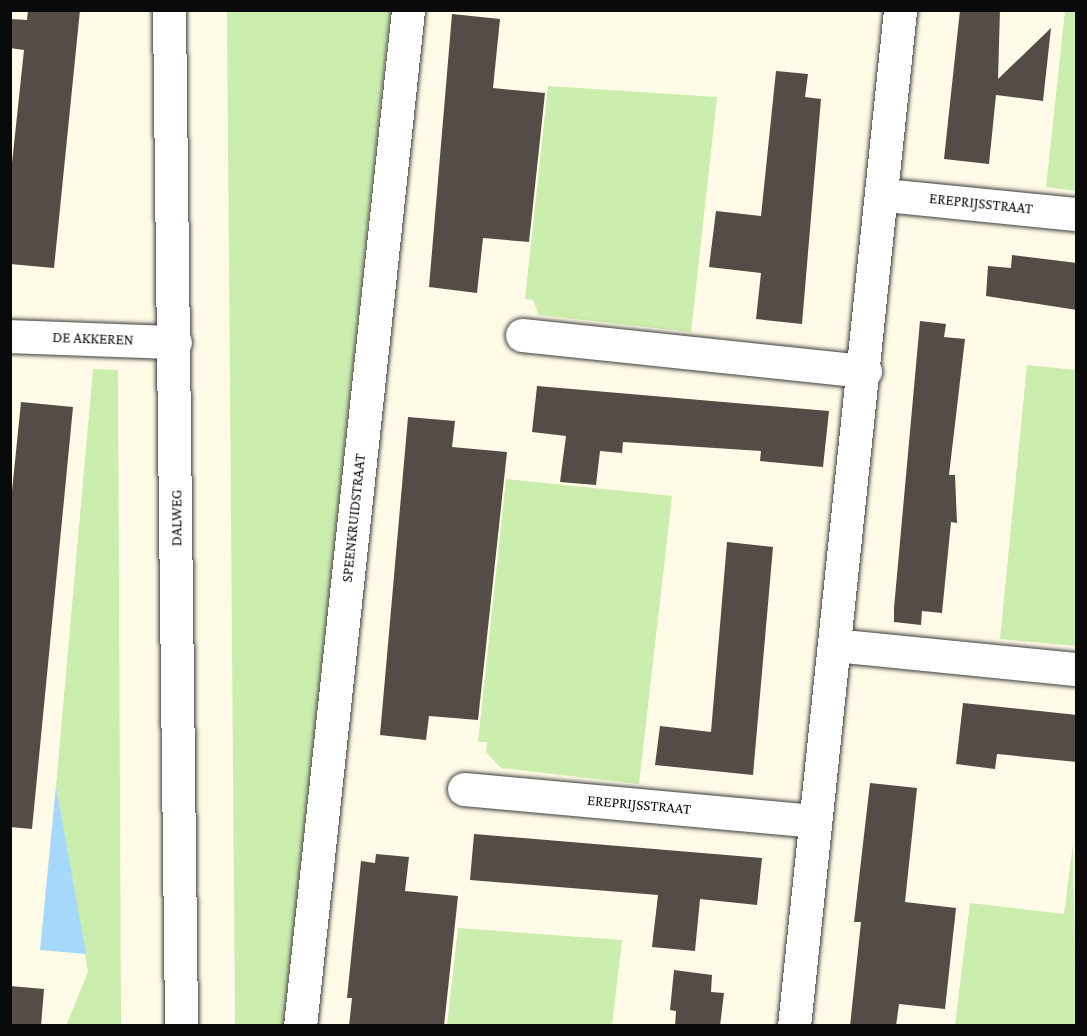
<!DOCTYPE html>
<style>
body{margin:0}
#map{position:relative;width:1087px;height:1036px;overflow:hidden;background:#fffbe7;font-family:"Crimson Pro",serif}
div>[style]{position:absolute}
.green>*{inset:0;background:#cbedae}
.water>*{inset:0;background:#a6d8fc}
.building>*{inset:0;background:#544c46}
.roads{filter:drop-shadow(0 0 2px #3d3d3d) drop-shadow(0 0 2px #3d3d3d)}
.minor>*{height:33px;margin:-16.5px;padding:0 16.5px;transform-origin:16.5px;border-radius:16.5px;background:#fff}
span{translate:-50% -50%;white-space:nowrap;text-align:center;line-height:1.15;-webkit-text-stroke:6px #fff;paint-order:stroke}
.street-label{font-size:15px;color:#0a0a0a}
.frame{position:absolute;inset:0;border:12px solid #0a0a0a;pointer-events:none}
</style>
<div id="map">
<div class="green">
<div style="clip-path:polygon(227px 11px,390px 11px,283px 1025px,235px 1025px)"></div>
<div style="clip-path:polygon(1065px 11px,1076px 12px,1076px 191px,1046px 187px)"></div>
<div style="clip-path:polygon(548px 86px,717px 97px,691px 332px,539px 315px,533px 300px,525px 299px)"></div>
<div style="clip-path:polygon(1027px 365px,1076px 370px,1076px 646px,1000px 639px)"></div>
<div style="clip-path:polygon(93px 369px,118px 370px,121px 1025px,66px 1026px,88px 972px,56px 786px)"></div>
<div style="clip-path:polygon(506px 479px,672px 496px,639px 784px,501px 768px,486px 752px,487px 742px,478px 742px)"></div>
<div style="clip-path:polygon(1073px 844px,1076px 1025px,955px 1025px,970px 903px,1064px 914px)"></div>
<div style="clip-path:polygon(458px 928px,622px 940px,612px 1025px,447px 1025px)"></div>
</div>
<div class="water">
<div style="clip-path:polygon(56px 786px,86px 954px,40px 950px)"></div>
</div>
<div class="building">
<div style="clip-path:polygon(28px 10px,80px 10px,54px 268px,10px 264px,10px 182px,24px 50px,10px 48px,10px 19px,27px 20px)"></div>
<div style="clip-path:polygon(960px 10px,1000px 10px,998px 79px,1051px 28px,1043px 101px,996px 95px,989px 164px,944px 159px)"></div>
<div style="clip-path:polygon(452px 14px,500px 19px,493px 88px,545px 93px,529px 242px,483px 238px,477px 293px,429px 287px)"></div>
<div style="clip-path:polygon(776px 71px,808px 74px,805px 97px,821px 99px,802px 324px,756px 319px,761px 273px,709px 267px,716px 211px,761px 216px)"></div>
<div style="clip-path:polygon(1012px 255px,1077px 263px,1077px 310px,986px 296px,988px 266px,1011px 268px)"></div>
<div style="clip-path:polygon(920px 321px,946px 324px,944px 337px,965px 339px,949px 475px,955px 475px,957px 523px,951px 522px,942px 613px,922px 611px,921px 625px,894px 622px,894px 608px)"></div>
<div style="clip-path:polygon(537px 386px,829px 411px,823px 467px,760px 461px,761px 451px,623px 442px,622px 453px,600px 451px,596px 485px,560px 482px,566px 436px,532px 432px)"></div>
<div style="clip-path:polygon(21px 402px,73px 407px,32px 829px,10px 827px,10px 511px)"></div>
<div style="clip-path:polygon(408px 417px,455px 421px,452px 447px,507px 452px,478px 720px,429px 716px,426px 740px,380px 735px)"></div>
<div style="clip-path:polygon(727px 542px,773px 547px,753px 775px,655px 765px,660px 726px,711px 732px)"></div>
<div style="clip-path:polygon(963px 703px,1077px 715px,1077px 762px,997px 754px,995px 769px,956px 764px)"></div>
<div style="clip-path:polygon(870px 783px,917px 788px,905px 902px,956px 908px,945px 1009px,899px 1004px,896px 1026px,850px 1026px,861px 922px,854px 922px)"></div>
<div style="clip-path:polygon(474px 834px,762px 858px,757px 905px,700px 899px,695px 951px,652px 947px,658px 895px,470px 880px)"></div>
<div style="clip-path:polygon(376px 854px,409px 857px,405px 891px,458px 896px,444px 1026px,349px 1026px,352px 998px,347px 998px,361px 861px,375px 863px)"></div>
<div style="clip-path:polygon(674px 970px,712px 975px,711px 992px,724px 993px,720px 1026px,675px 1026px,676px 1011px,670px 1010px)"></div>
<div style="clip-path:polygon(10px 986px,44px 989px,41px 1026px,10px 1026px)"></div>
</div>
<div class="roads">
<div class="minor">
<div style="left:169px;top:10px;width:1016px;rotate:89.32deg"></div>
<div style="left:885px;top:195px;width:192px;rotate:5.7deg"></div>
<div style="left:522px;top:335px;width:345px;rotate:6deg"></div>
<div style="left:10px;top:336px;width:165px;rotate:2.1deg"></div>
<div style="left:834px;top:645px;width:243px;rotate:5.7deg"></div>
<div style="left:464px;top:789px;width:351px;rotate:5.2deg"></div>
<div style="left:300px;top:1026px;width:1022px;rotate:-83.93deg"></div>
<div style="left:794px;top:1026px;width:1022px;rotate:-84.04deg"></div>
</div>
</div>
<div class="street-label">
<span style="left:981px;top:204px;rotate:6deg">EREPRIJSSTRAAT</span>
<span style="left:93px;top:339px;rotate:2deg">DE AKKEREN</span>
<span style="left:177px;top:518px;rotate:-90deg">DALWEG</span>
<span style="left:354px;top:518px;rotate:-84deg">SPEENKRUIDSTRAAT</span>
<span style="left:639px;top:805px;rotate:5deg">EREPRIJSSTRAAT</span>
</div>
<div class="frame"></div>
</div>
